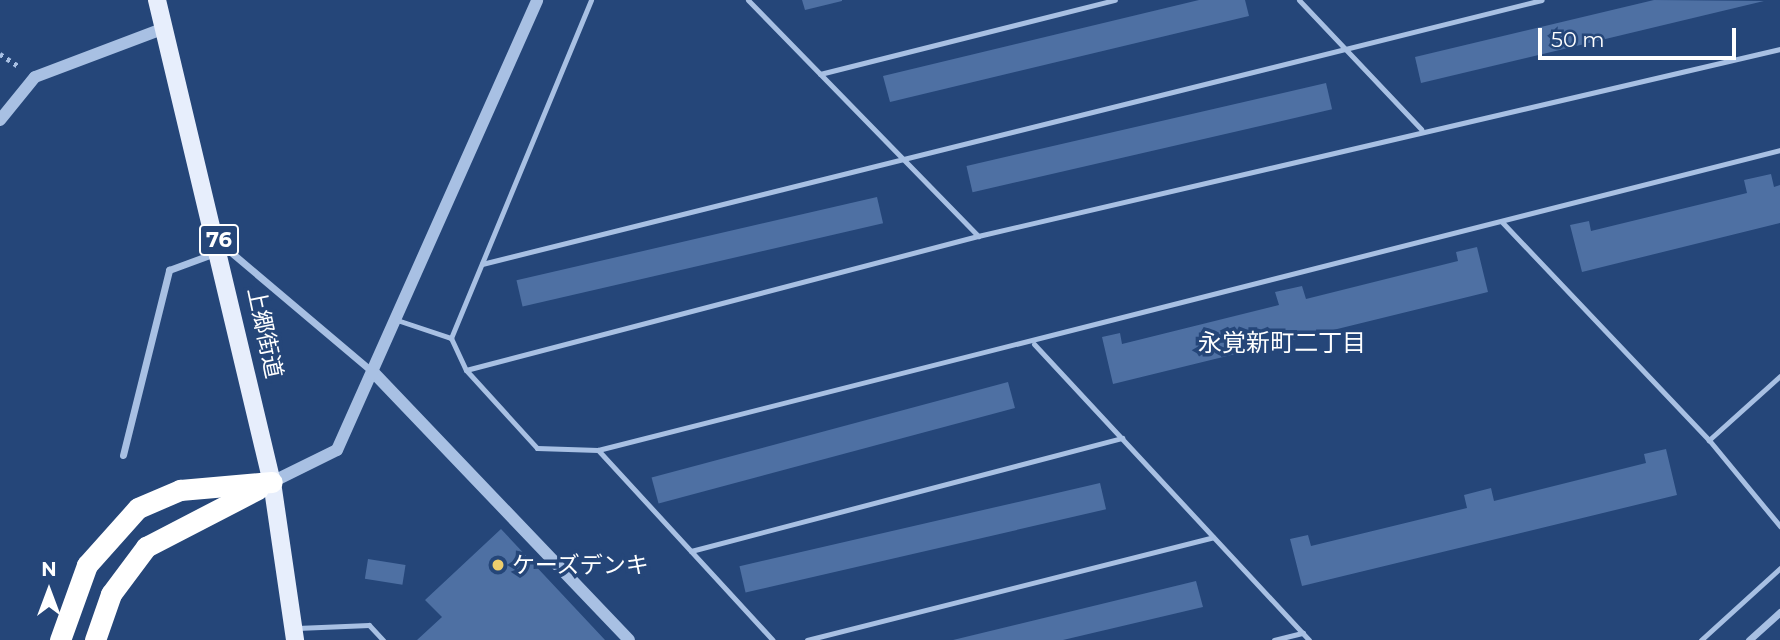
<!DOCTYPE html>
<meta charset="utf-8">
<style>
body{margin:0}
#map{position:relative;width:1780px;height:640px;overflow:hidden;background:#254679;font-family:Montserrat,"Noto Sans JP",sans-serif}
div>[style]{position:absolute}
.building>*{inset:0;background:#4e70a3;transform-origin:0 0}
.path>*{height:4.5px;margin-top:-2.25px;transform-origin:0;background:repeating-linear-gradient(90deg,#a8c0e3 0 3.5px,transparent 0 8.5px)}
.service>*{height:5px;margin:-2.5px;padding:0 2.5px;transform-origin:2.5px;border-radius:2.5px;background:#a8c0e3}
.minor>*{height:7px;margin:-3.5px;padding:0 3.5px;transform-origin:3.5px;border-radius:3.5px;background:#a8c0e3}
.tertiary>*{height:12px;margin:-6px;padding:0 6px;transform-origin:6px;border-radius:6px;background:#a8c0e3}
.primary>*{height:18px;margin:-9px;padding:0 9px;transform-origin:9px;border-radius:9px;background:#e7eefc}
.motorway>*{height:21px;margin:-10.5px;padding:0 10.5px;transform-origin:10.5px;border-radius:10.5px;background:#fff}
.dots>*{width:19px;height:19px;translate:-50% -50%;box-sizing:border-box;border:4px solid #254679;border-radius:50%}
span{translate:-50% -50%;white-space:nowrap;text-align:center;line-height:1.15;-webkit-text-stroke:7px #254679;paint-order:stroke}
.shield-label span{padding:2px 5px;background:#254679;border:2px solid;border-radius:5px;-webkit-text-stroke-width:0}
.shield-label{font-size:21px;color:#fff;font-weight:700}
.street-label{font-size:23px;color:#fff}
.poi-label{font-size:23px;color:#fff}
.left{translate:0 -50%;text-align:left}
.neighbourhood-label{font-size:24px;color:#fff}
.north{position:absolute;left:14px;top:556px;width:70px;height:70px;-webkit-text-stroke:5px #254679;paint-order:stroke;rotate:0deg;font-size:19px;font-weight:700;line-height:28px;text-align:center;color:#fff}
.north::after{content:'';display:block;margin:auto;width:24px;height:32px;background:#fff;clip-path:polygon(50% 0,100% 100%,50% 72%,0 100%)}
.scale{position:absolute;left:1538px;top:28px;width:198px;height:32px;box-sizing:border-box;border:4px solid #fff;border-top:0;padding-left:9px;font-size:21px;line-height:24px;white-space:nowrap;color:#fff;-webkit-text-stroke:5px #254679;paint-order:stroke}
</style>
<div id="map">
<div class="building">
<div style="clip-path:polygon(802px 0,842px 0,842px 1px,805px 10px)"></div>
<div style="clip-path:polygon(1199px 0,1245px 0,1249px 16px,890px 102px,883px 76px)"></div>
<div style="clip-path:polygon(1654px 0,1764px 1px,1421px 83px,1415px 57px)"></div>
<div style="left:1326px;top:83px;width:27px;height:369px;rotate:77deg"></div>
<div style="clip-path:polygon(1771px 174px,1774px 187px,1780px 185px,1780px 223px,1582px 272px,1570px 225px,1589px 221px,1591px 231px,1747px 193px,1744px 180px)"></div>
<div style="left:877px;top:197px;width:27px;height:370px;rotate:77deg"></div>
<div style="clip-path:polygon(1477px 247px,1488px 292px,1113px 384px,1102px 337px,1120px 333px,1122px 344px,1279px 305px,1275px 292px,1302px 286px,1306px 299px,1458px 261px,1456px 252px)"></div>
<div style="left:1008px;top:382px;width:27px;height:369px;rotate:75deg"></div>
<div style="clip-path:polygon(1666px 449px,1677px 495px,1302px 586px,1290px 539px,1308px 535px,1311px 546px,1467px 508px,1464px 495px,1491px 488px,1494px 501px,1646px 463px,1644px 454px)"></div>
<div style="left:1100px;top:483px;width:27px;height:370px;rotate:77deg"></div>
<div style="clip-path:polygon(501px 529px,605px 640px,417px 640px,442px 617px,425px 600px)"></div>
<div style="left:368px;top:559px;width:38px;height:20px;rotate:9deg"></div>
<div style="clip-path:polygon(1196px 581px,1203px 607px,1063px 640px,953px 640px)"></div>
</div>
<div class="path">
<div style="left:0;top:54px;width:24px;rotate:33deg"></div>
</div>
<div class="service">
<div style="left:591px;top:0;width:366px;rotate:112.5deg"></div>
<div style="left:451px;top:338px;width:35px;rotate:65deg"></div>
<div style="left:466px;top:370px;width:529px;rotate:-14.67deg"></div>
<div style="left:978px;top:236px;width:824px;rotate:-13.12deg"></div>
<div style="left:748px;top:0;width:330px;rotate:45.7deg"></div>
<div style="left:1299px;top:0;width:178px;rotate:46.6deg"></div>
<div style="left:820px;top:74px;width:304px;rotate:-14.1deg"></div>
<div style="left:1502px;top:222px;width:301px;rotate:46.5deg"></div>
<div style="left:482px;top:264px;width:1092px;rotate:-13.99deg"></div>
<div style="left:400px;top:321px;width:54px;rotate:18.4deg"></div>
<div style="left:1034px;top:344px;width:404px;rotate:47.1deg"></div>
<div style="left:466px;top:370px;width:105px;rotate:47.7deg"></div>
<div style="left:537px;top:448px;width:61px;rotate:1.9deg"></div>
<div style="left:598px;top:450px;width:1219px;rotate:-14.24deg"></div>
<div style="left:1780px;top:376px;width:96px;rotate:138deg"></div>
<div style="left:1709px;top:440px;width:112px;rotate:50.5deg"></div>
<div style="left:598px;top:450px;width:258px;rotate:47.4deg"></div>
<div style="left:691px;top:551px;width:446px;rotate:-14.7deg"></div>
<div style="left:297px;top:628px;width:72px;rotate:-2.4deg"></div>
<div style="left:369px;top:625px;width:21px;rotate:47deg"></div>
<div style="left:807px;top:640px;width:419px;rotate:-14.2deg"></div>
<div style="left:1274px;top:640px;width:30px;rotate:-14deg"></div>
<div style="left:1701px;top:640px;width:107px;rotate:-42.3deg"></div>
</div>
<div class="minor">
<div style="left:220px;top:243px;width:202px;rotate:40.2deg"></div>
<div style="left:123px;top:455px;width:191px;rotate:-76deg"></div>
<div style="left:169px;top:270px;width:52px;rotate:-20.2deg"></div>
<div style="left:1749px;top:640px;width:42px;rotate:-42.1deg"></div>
</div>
<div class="tertiary">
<div style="left:0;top:120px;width:55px;rotate:-50.9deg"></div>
<div style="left:35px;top:77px;width:139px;rotate:-20.7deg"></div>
<div style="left:374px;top:373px;width:369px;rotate:46.3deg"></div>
<div style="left:272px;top:482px;width:72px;rotate:-26.2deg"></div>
<div style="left:337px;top:450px;width:492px;rotate:-66deg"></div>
</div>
<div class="primary">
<div style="left:157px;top:0;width:496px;rotate:76.6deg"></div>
<div style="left:272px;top:482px;width:160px;rotate:81.7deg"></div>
</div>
<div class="motorway">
<div style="left:60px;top:640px;width:80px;rotate:-70.2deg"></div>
<div style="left:87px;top:565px;width:76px;rotate:-48.2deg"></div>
<div style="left:138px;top:508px;width:46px;rotate:-23.2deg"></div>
<div style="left:180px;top:490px;width:92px;rotate:-5deg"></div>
<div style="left:95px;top:640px;width:49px;rotate:-70.8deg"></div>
<div style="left:111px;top:594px;width:59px;rotate:-53.3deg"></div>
<div style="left:146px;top:547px;width:126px;rotate:-27.4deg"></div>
</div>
<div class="dots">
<div style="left:498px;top:565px;background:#edcd6d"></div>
</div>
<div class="shield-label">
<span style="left:219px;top:240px">76</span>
</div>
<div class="street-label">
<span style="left:265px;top:333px;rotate:78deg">上郷街道</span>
</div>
<div class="poi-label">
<span class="left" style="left:512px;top:565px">ケーズデンキ</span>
</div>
<div class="neighbourhood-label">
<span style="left:1282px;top:343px">永覚新町二丁目</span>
</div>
<div class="north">N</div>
<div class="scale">50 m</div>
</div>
